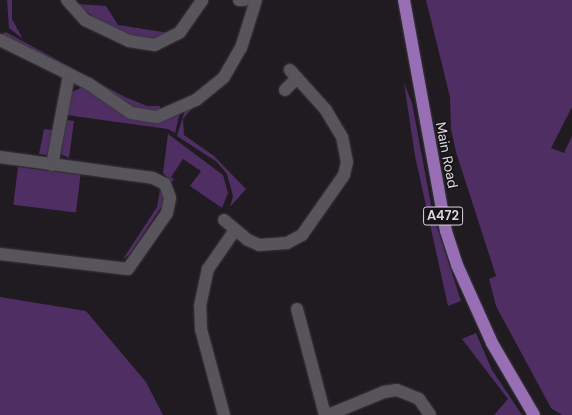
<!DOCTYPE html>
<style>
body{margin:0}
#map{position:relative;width:572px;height:415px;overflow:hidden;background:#1f1b21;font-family:"DM Sans",sans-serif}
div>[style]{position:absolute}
.green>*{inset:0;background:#4f2e63;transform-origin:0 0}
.roads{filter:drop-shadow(0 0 1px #3b383d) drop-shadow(0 0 1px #3b383d)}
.minor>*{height:12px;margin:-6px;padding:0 6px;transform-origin:6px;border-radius:6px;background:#58545b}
.major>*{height:12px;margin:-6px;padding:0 6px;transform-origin:6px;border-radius:6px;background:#986eb4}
span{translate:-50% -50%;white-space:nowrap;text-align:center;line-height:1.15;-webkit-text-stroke:3px #161218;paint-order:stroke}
.shield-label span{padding:1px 3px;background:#161218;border:1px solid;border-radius:3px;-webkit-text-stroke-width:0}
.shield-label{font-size:13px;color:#dad8dc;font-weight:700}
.street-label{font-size:14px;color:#dad8dc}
</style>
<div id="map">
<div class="green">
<div style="clip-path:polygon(7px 0,12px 0,12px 19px,23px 39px,9px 28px)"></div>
<div style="clip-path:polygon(426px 0,572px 0,572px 107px,551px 148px,564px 153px,572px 136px,572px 415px,562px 415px,551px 408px,496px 306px,489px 279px,496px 276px,456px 152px,451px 129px,450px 97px)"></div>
<div style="clip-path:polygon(77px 4px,106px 6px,118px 25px,169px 33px,155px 40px,136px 38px,98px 21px)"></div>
<div style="clip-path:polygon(6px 32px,125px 97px,147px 106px,160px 106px,160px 111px,140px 112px,0 35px)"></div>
<div style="clip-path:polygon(404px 83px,412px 103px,433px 215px,461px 301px,448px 306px,415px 156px)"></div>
<div style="clip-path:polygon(82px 87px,131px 115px,180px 112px,175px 133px,168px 129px,66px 115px,70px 93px)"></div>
<div style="clip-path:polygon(193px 107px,183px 119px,184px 135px,214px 156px,246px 189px,230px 207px,233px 196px,227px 174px,217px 162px,177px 136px,185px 110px)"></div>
<div style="clip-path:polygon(67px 120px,74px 121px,69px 158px,61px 154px)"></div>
<div style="clip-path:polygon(44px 129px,53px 130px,47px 155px,39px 154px)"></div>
<div style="clip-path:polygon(168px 134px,223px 175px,228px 193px,222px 208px,190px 186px,201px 171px,183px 159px,171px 177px,174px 179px,172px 182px,163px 173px)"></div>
<div style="left:18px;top:167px;width:63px;height:38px;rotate:7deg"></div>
<div style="clip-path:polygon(160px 190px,163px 195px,162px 206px,129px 255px,123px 259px,157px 207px)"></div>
<div style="clip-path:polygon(0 297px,86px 311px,146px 382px,163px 415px,0 415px)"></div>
<div style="clip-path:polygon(476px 333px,492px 370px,522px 415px,494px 415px,508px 399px,462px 339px)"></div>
</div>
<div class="roads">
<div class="minor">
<div style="left:67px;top:0;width:27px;rotate:48deg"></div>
<div style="left:85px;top:20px;width:49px;rotate:25.5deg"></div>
<div style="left:129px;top:41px;width:26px;rotate:9deg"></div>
<div style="left:155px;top:45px;width:28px;rotate:-27deg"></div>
<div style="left:180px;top:32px;width:39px;rotate:-55deg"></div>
<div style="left:239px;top:0;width:5px"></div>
<div style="left:0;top:40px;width:99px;rotate:26.3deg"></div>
<div style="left:89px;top:84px;width:51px;rotate:34.6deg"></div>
<div style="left:131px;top:113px;width:26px;rotate:9deg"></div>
<div style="left:157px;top:117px;width:43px;rotate:-23.6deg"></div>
<div style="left:196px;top:100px;width:36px;rotate:-39deg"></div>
<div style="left:224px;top:77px;width:34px;rotate:-60deg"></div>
<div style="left:241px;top:48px;width:50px;rotate:-72.6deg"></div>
<div style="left:285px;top:90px;width:17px;rotate:-45deg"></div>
<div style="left:0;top:157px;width:154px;rotate:7.8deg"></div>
<div style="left:153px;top:178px;width:13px;rotate:27deg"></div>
<div style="left:165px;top:184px;width:15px;rotate:70deg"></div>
<div style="left:170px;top:198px;width:15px;rotate:101deg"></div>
<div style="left:167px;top:213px;width:68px;rotate:124.9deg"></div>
<div style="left:128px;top:269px;width:129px;rotate:-173.3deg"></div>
<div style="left:52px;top:165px;width:92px;rotate:-79.3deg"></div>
<div style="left:224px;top:220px;width:31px;rotate:40deg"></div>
<div style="left:248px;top:240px;width:12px;rotate:24deg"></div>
<div style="left:259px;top:245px;width:28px;rotate:-4deg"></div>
<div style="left:287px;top:243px;width:17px;rotate:-28deg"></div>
<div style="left:302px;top:235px;width:73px;rotate:-55deg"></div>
<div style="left:344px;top:175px;width:13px;rotate:-77deg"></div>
<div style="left:347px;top:162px;width:25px;rotate:-101deg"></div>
<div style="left:342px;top:137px;width:31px;rotate:-121deg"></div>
<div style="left:326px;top:110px;width:54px;rotate:-132deg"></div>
<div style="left:297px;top:309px;width:110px;rotate:75.2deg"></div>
<div style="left:224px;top:415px;width:89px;rotate:-105deg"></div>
<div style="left:201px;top:329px;width:23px;rotate:-92deg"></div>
<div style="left:200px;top:306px;width:38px;rotate:-78deg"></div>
<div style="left:208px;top:269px;width:47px;rotate:-55.3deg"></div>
<div style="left:328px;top:415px;width:61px;rotate:-22.3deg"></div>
<div style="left:384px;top:392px;width:13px;rotate:-9deg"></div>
<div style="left:397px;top:390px;width:24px;rotate:22deg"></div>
<div style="left:419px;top:399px;width:19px;rotate:55deg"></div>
</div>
<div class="major">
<div style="left:404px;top:0;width:235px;rotate:79.7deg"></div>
<div style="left:446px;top:231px;width:36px;rotate:72deg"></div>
<div style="left:457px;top:265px;width:85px;rotate:65.8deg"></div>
<div style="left:492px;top:343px;width:83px;rotate:59.7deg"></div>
</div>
</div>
<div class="shield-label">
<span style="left:443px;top:216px">A472</span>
</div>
<div class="street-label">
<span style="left:447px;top:155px;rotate:79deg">Main Road</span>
</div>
</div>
